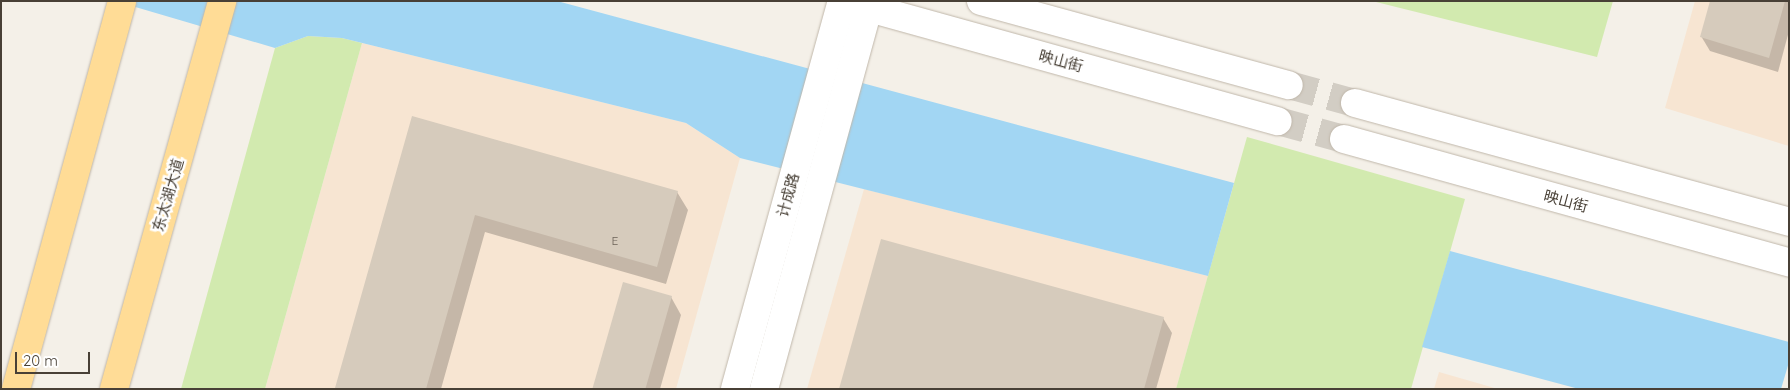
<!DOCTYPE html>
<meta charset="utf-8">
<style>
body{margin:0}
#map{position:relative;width:1790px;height:390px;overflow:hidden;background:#f4f0e8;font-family:Quicksand,"Noto Sans SC",sans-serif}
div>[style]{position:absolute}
.commercial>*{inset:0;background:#f7e5d2}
.green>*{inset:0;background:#d2eaaf}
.water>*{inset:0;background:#a2d6f3}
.shadow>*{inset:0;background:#0003}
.building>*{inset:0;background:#d6cbbc;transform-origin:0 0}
.minor-tunnel>*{height:28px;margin-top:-14px;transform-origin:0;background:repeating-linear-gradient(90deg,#d2cdc4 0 28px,transparent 0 42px)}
.roads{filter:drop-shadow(0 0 1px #c0b7aa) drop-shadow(0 0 1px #c0b7aa)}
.minor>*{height:28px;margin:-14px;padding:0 14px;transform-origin:14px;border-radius:14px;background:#fff}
.major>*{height:28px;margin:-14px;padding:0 14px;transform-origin:14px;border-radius:14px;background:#ffdc96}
span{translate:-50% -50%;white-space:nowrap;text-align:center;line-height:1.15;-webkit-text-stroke:5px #fff;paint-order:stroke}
.number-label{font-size:12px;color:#6c6358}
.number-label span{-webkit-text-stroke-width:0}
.street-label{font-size:15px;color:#484036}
.frame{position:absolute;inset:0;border:2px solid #484036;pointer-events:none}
.scale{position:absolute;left:15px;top:352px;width:75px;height:22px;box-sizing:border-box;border:2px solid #484036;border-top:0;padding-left:6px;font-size:15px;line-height:18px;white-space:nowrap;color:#484036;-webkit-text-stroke:4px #fff;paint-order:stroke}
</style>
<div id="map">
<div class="commercial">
<div style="clip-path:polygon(1695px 1px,1789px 1px,1789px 146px,1665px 108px)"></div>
<div style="clip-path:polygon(362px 43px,686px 123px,740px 158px,676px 389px,265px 389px)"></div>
<div style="clip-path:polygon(864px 189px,1208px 276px,1176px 389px,807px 389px)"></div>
<div style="clip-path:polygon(1439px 372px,1498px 389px,1434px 389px)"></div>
</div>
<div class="green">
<div style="clip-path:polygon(1372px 1px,1613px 1px,1597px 57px)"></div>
<div style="clip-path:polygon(308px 36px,342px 38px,362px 43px,265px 389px,181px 389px,275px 48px)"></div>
<div style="clip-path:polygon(1247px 137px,1465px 199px,1411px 389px,1176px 389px)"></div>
</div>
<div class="water">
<div style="clip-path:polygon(115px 1px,557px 1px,1234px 183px,1208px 276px,740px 158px,686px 123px,342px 38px,308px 36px,275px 48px)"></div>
<div style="clip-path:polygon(1450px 251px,1789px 342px,1789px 362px,1781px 389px,1579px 389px,1422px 347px)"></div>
</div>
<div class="shadow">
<div style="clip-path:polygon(1712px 1px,1789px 1px,1789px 31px,1778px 72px,1710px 51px,1701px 36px)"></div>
<div style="clip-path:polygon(413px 117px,677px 192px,688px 210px,666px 284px,485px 232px,441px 389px,337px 389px)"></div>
<div style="clip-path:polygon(671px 297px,681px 315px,660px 389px,594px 389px)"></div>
<div style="clip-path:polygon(1163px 318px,1172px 333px,1156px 389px,840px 389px)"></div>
</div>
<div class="building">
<div style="clip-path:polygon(1710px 1px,1785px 1px,1769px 58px,1700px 37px)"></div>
<div style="clip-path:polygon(412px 116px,678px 191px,657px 267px,475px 215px,426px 389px,335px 388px)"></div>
<div style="clip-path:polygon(881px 239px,1164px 317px,1144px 389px,839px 389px)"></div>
<div style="left:623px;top:282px;width:51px;height:111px;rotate:16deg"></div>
</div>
<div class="minor-tunnel">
<div style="left:1289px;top:85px;width:68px;rotate:15.3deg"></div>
<div style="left:1278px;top:121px;width:68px;rotate:15.3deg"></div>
</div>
<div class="roads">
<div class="minor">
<div style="left:844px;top:1px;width:450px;rotate:15.5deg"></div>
<div style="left:981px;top:1px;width:319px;rotate:15.3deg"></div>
<div style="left:1355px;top:103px;width:450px;rotate:15.3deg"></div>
<div style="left:1344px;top:139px;width:462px;rotate:15.5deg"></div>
<div style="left:735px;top:389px;width:402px;rotate:-74.6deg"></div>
<div style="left:764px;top:389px;width:402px;rotate:-74.7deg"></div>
</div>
<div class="major">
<div style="left:16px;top:389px;width:402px;rotate:-74.7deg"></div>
<div style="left:114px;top:389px;width:403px;rotate:-74.4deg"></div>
</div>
</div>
<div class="number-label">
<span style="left:615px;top:241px">E</span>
</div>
<div class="street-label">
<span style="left:1061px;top:61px;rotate:15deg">映山街</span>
<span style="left:168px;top:195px;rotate:-74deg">东太湖大道</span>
<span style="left:788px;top:195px;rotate:-75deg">计成路</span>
<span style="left:1566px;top:201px;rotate:15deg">映山街</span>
</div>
<div class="frame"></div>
<div class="scale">20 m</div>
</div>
